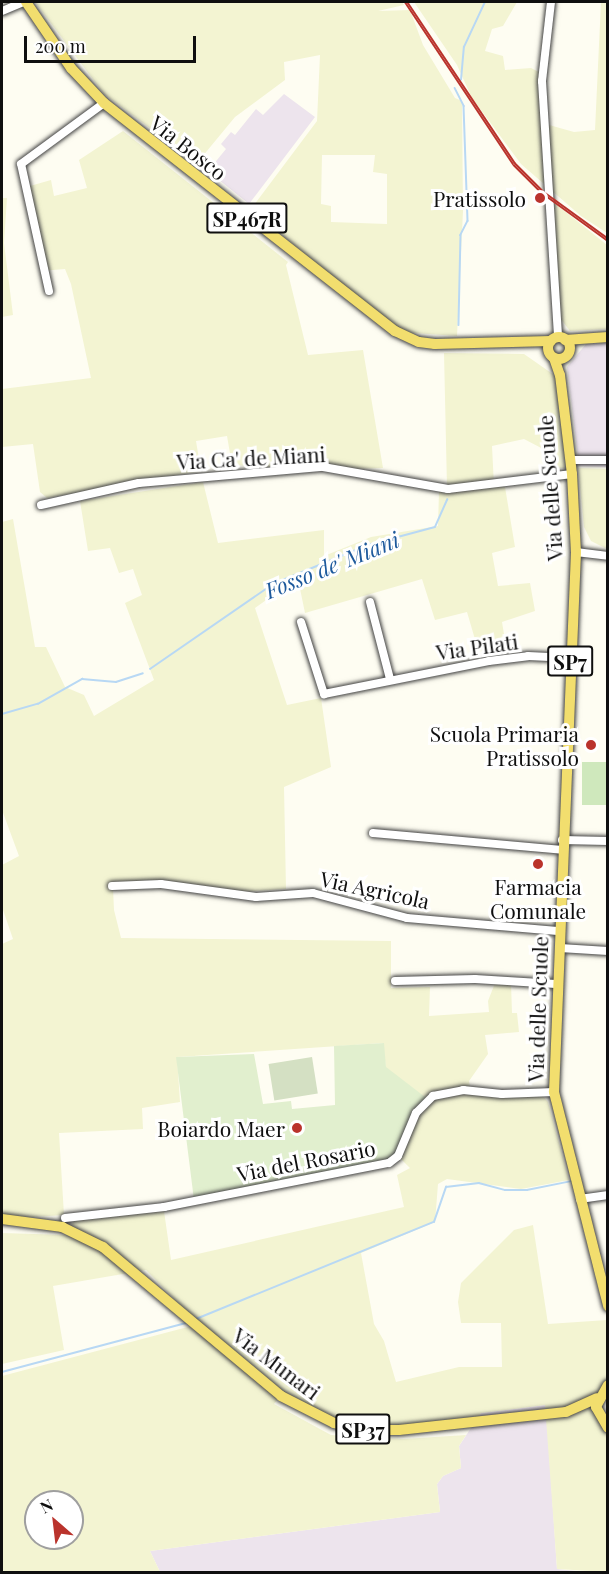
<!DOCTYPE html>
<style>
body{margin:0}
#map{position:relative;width:609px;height:1574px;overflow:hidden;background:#fefdf2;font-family:"Playfair Display",serif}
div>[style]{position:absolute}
.industrial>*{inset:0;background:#ede4ed}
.farmland>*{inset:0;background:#f3f4d2}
.green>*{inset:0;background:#cfe8bc;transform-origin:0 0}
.cemetery>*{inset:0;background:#d4e0c3;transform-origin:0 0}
.pitch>*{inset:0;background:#e1efce}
.stream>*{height:1.5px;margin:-0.75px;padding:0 0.75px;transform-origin:0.75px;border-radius:0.75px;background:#b8d8f4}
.roads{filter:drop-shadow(0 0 2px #424242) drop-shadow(0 0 2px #424242)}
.minor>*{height:8px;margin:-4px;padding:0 4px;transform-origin:4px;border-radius:4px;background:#fff}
.major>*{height:10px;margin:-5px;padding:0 5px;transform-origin:5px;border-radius:5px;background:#f2de6e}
.major>.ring{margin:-5px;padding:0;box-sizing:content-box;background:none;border:10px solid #f2de6e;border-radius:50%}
.rail>*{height:4px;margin-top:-2px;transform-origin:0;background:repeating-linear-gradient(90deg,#fff 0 4.5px,#ba332c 0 9px);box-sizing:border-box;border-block:2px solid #ba332c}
.dots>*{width:16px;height:16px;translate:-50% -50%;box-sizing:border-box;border:3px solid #fff;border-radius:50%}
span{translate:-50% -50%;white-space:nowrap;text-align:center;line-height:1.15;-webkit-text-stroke:6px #fff;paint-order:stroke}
.shield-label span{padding:2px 4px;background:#fff;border:2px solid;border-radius:4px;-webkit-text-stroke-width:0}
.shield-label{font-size:20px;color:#0f0f0f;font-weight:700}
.street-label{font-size:21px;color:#0f0f0f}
.poi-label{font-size:21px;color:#0f0f0f}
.right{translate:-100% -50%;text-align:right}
.water-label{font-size:22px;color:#1d599c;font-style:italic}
.frame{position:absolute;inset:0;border:3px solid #0f0f0f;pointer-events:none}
.north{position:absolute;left:24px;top:1490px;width:60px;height:60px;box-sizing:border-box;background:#fff;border:2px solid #9f9f9f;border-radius:50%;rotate:332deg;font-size:16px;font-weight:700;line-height:24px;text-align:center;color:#0f0f0f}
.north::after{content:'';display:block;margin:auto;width:21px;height:27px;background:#ba332c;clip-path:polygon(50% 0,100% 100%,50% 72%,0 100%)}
.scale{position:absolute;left:24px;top:36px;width:172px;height:27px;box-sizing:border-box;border:3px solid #0f0f0f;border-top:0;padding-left:8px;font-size:18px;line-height:21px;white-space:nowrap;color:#0f0f0f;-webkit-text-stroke:4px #fff;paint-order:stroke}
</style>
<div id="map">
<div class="industrial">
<div style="clip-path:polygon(284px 94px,315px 117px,249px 204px,208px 171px,226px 149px,221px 144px,231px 132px,235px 135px,256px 109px,263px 115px)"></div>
<div style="clip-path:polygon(607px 343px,607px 467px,579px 466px,567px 367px,586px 344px)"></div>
<div style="clip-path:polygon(546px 1405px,557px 1569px,586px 1572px,160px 1572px,150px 1551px,440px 1512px,437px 1484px,443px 1476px,461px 1468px,459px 1446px,481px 1413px)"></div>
</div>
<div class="farmland">
<div style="clip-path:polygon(evenodd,35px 2px,402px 2px,404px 5px,378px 11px,410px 10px,423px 45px,455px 98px,462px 101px,463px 211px,457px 336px,400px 332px,251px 209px,317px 121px,320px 55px,284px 62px,285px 80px,235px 117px,197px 163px,104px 94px,35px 2px,322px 155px,375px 155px,373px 172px,387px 174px,387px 224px,331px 222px,331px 206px,321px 204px,322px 155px)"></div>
<div style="clip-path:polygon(414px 2px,517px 2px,503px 26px,492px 29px,485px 51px,503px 56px,505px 70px,531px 68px,541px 73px,542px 123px,574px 132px,595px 130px,601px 2px,607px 2px,607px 233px,581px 216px,521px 164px,472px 98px,457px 65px)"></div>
<div style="clip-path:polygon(123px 131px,288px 262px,286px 265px,308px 355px,363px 350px,383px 468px,329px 470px,232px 465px,227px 436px,196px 441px,201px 471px,47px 498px,40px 492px,33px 444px,2px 447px,2px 389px,91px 378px,71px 284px,65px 269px,41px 271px,23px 188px,51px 180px,54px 196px,87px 188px,79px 160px)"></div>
<div style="clip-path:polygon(2px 198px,7px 198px,4px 243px,13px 315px,2px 317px)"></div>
<div style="clip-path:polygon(552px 201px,607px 245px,607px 329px,570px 331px,557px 314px)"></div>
<div style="clip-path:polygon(evenodd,444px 353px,524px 354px,557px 377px,568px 468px,551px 468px,547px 451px,524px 439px,492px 446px,494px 486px,505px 487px,515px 547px,492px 553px,498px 586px,530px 583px,535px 611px,502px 622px,507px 652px,486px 657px,479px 653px,467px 612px,435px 620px,422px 579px,305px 613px,298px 579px,283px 588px,255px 608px,287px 705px,321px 698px,331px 767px,284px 787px,286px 889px,240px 892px,146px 880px,113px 888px,114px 910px,121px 938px,391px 941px,391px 988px,430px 987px,429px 1016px,489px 1012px,488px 1001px,495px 983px,511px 983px,512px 1013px,517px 1013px,519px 1032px,485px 1035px,488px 1054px,469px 1081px,471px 1094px,542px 1095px,548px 1102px,569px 1180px,521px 1189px,447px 1179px,438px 1184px,435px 1222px,361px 1253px,374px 1324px,384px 1341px,396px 1382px,459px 1367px,502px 1367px,501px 1323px,461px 1323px,458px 1302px,461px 1283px,514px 1230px,533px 1225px,548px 1324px,607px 1320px,607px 1383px,599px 1395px,601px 1414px,608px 1420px,607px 1572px,557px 1569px,545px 1405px,481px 1413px,476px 1421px,433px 1426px,338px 1424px,281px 1396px,274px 1404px,331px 1435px,404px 1439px,466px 1435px,459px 1446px,461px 1468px,443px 1476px,437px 1484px,440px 1512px,150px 1551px,160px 1572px,2px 1572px,2px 1376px,199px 1324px,146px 1270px,53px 1286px,64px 1350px,2px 1364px,2px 1233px,66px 1235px,75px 1219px,164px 1211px,171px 1260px,404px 1207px,397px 1175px,410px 1168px,396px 1154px,383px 1043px,177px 1057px,180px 1102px,142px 1108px,143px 1129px,59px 1133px,64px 1215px,2px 1219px,2px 944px,13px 939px,2px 907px,2px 865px,19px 856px,2px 810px,2px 522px,13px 519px,35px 647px,46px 647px,65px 687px,84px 695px,94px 716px,154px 680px,125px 603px,142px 595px,133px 569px,119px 573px,110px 548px,88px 551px,80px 501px,203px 482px,218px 543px,324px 530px,324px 556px,371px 537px,438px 526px,439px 491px,447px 488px,444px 353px,36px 1502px,72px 1502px,72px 1538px,36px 1538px,36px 1502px)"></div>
<div style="clip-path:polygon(578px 468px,607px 469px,607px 549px,591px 541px,584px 527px)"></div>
</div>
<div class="green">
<div style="left:582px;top:762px;width:25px;height:43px"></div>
</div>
<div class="cemetery">
<div style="left:312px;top:1057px;width:37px;height:44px;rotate:81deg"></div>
</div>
<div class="pitch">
<div style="clip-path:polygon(384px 1043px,386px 1067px,429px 1100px,391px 1160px,263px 1187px,250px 1186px,194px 1200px,176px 1057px,254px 1054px,263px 1104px,291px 1101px,292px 1109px,335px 1105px,334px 1046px)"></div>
</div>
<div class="stream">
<div style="left:461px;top:80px;width:33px;rotate:-85deg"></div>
<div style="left:464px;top:47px;width:50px;rotate:-65deg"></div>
<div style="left:455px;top:88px;width:20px;rotate:63deg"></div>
<div style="left:464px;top:106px;width:115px;rotate:88deg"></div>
<div style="left:468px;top:221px;width:16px;rotate:117deg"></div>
<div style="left:461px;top:235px;width:90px;rotate:91.3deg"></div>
<div style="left:150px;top:669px;width:150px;rotate:-34.6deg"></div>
<div style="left:273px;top:584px;width:103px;rotate:-22.3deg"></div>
<div style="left:368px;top:545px;width:69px;rotate:-15deg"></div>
<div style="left:435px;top:527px;width:30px;rotate:-66deg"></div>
<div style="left:2px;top:714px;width:37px;rotate:-16deg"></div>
<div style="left:38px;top:704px;width:51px;rotate:-29.6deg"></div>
<div style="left:82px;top:679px;width:34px;rotate:5deg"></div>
<div style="left:116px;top:682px;width:28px;rotate:-18deg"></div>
<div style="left:196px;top:1319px;width:257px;rotate:-22.2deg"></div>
<div style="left:434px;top:1222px;width:37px;rotate:-71deg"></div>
<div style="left:446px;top:1187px;width:33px;rotate:-7deg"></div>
<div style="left:479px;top:1183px;width:27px;rotate:15deg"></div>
<div style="left:505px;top:1190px;width:22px"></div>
<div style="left:527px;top:1190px;width:46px;rotate:-11.3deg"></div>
<div style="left:2px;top:1372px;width:190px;rotate:-14.9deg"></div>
</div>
<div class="roads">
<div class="minor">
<div style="left:551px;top:2px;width:80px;rotate:96.5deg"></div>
<div style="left:542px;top:81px;width:257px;rotate:86.4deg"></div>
<div style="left:2px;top:11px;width:23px;rotate:-23deg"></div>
<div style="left:49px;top:291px;width:130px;rotate:-102.4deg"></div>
<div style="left:21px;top:164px;width:103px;rotate:-36.3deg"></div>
<div style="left:570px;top:460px;width:38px"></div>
<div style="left:41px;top:505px;width:100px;rotate:-12.7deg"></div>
<div style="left:139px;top:483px;width:185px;rotate:-5deg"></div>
<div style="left:323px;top:467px;width:127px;rotate:10deg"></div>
<div style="left:448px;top:489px;width:125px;rotate:-6.9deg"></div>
<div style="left:576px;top:552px;width:32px;rotate:7deg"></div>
<div style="left:370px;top:602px;width:80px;rotate:75.4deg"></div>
<div style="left:301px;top:622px;width:76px;rotate:72.3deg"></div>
<div style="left:324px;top:694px;width:168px;rotate:-11.3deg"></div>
<div style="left:489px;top:661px;width:39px;rotate:-7deg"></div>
<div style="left:528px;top:656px;width:42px;rotate:2.7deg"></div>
<div style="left:373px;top:833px;width:190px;rotate:5.1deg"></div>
<div style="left:562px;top:840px;width:46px;rotate:1.2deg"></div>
<div style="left:112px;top:886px;width:49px;rotate:-2.3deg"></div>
<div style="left:161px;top:884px;width:96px;rotate:7.8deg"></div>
<div style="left:256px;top:897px;width:57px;rotate:-4deg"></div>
<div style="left:313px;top:893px;width:97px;rotate:14.9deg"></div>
<div style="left:407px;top:918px;width:154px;rotate:4.9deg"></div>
<div style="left:560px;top:948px;width:48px;rotate:3.6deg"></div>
<div style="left:395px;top:981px;width:80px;rotate:-1.4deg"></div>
<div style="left:475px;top:979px;width:81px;rotate:3.5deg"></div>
<div style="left:580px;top:1199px;width:28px;rotate:-8deg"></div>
<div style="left:65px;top:1218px;width:100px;rotate:-6.3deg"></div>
<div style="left:164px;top:1207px;width:229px;rotate:-11.1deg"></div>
<div style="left:389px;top:1163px;width:11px;rotate:-38deg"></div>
<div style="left:398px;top:1156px;width:47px;rotate:-67.3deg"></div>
<div style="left:416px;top:1113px;width:24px;rotate:-45deg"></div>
<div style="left:433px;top:1096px;width:31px;rotate:-11deg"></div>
<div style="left:463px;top:1090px;width:39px;rotate:6deg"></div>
<div style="left:502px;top:1094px;width:52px;rotate:-2.2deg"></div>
</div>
<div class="major">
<div style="left:26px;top:2px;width:80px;rotate:55.7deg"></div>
<div style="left:71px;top:68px;width:48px;rotate:46.7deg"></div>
<div style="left:104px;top:103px;width:370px;rotate:38.1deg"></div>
<div style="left:395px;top:331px;width:26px;rotate:25deg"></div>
<div style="left:419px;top:342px;width:16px;rotate:7deg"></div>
<div style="left:435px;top:344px;width:116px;rotate:-1.5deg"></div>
<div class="ring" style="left:548px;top:337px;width:12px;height:12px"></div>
<div style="left:565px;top:340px;width:43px;rotate:-4deg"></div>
<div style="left:554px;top:358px;width:18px;rotate:71deg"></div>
<div style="left:560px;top:375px;width:100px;rotate:83.1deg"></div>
<div style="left:572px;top:474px;width:78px;rotate:87.1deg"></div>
<div style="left:576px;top:552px;width:540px;rotate:92.33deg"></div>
<div style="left:554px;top:1092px;width:221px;rotate:75.8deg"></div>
<div style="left:2px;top:1219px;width:61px;rotate:7.6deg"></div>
<div style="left:62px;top:1227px;width:46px;rotate:26deg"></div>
<div style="left:103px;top:1247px;width:232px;rotate:39.9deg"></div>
<div style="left:281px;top:1396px;width:59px;rotate:27deg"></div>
<div style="left:334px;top:1423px;width:34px;rotate:12deg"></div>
<div style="left:367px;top:1430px;width:32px"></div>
<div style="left:399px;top:1430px;width:168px;rotate:-6.2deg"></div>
<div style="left:566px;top:1412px;width:34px;rotate:-24deg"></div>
<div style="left:608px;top:1385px;width:25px;rotate:119deg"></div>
<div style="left:596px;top:1407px;width:24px;rotate:60deg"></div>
</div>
</div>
<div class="rail">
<div style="left:406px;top:2px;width:195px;rotate:56.3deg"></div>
<div style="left:514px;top:164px;width:40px;rotate:45deg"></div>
<div style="left:542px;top:192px;width:82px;rotate:36deg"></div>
</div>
<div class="dots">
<div style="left:540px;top:198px;background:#ba332c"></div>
<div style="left:591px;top:745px;background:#ba332c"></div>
<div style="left:538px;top:864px;background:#ba332c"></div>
<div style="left:297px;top:1128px;background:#ba332c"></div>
</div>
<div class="shield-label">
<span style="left:247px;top:218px">SP467R</span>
<span style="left:570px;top:661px">SP7</span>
<span style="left:363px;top:1429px">SP37</span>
</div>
<div class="street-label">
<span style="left:189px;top:147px;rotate:38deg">Via Bosco</span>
<span style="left:251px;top:457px;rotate:-3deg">Via Ca' de Miani</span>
<span style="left:549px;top:488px;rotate:-94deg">Via delle Scuole</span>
<span style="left:477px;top:646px;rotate:-8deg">Via Pilati</span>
<span style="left:375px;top:889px;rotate:12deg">Via Agricola</span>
<span style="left:537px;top:1009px;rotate:-88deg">Via delle Scuole</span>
<span style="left:306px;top:1160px;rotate:-11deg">Via del Rosario</span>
<span style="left:277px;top:1363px;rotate:37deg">Via Munari</span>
</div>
<div class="poi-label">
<span class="right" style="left:526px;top:198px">Pratissolo</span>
<span class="right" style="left:579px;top:745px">Scuola Primaria<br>Pratissolo</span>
<span style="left:538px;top:898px">Farmacia<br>Comunale</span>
<span class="right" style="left:285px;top:1128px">Boiardo Maer</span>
</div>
<div class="water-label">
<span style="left:332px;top:565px;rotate:-22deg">Fosso de' Miani</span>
</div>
<div class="frame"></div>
<div class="north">N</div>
<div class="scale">200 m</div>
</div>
